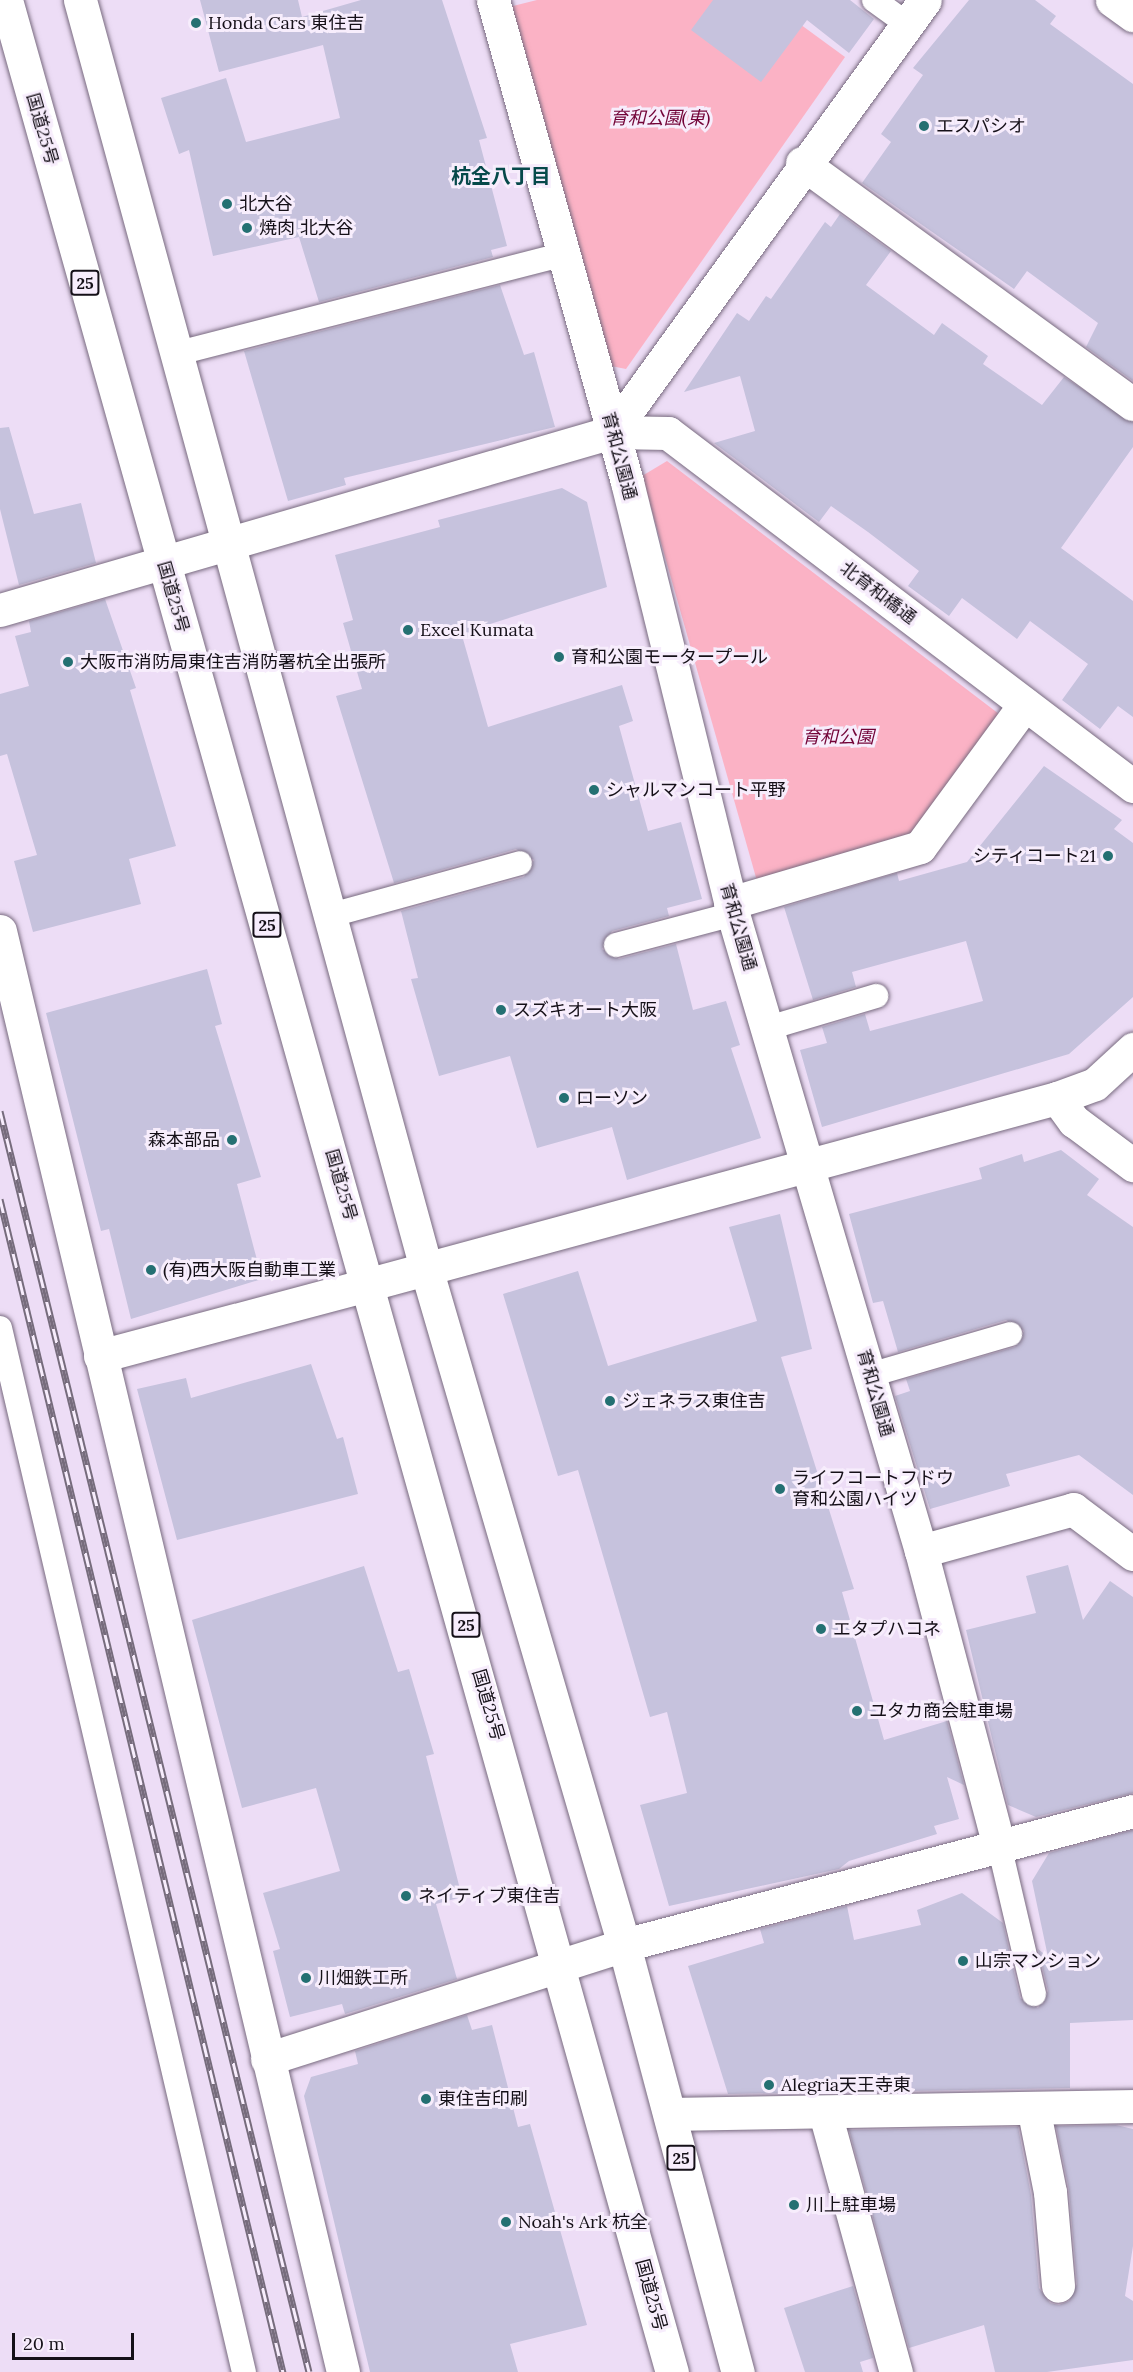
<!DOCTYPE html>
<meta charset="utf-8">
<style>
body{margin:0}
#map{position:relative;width:1133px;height:2372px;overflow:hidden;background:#edddf6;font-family:Lora,"Noto Sans JP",serif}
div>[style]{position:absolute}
.green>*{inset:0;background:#fbb2c5}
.building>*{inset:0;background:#c6c2dd}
.roads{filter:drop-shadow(0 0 2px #786a7f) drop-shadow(0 0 2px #786a7f)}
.lane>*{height:24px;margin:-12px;padding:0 12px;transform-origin:12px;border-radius:12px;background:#fff}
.street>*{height:33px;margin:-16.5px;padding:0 16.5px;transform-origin:16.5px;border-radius:16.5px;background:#fff}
.secondary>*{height:33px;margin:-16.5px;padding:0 16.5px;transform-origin:16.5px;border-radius:16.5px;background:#fff}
.highway>*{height:33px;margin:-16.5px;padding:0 16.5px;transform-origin:16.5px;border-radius:16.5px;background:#fff}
.rail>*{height:7px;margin-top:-3.5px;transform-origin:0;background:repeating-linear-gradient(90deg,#f7edfc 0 14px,#766c7c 0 28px);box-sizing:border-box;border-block:2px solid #766c7c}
.dots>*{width:16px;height:16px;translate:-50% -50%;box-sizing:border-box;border:3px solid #f7edfc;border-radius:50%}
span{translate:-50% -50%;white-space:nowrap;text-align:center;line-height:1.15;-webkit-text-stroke:6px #f7edfc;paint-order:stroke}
.shield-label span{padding:2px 4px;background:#f7edfc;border:2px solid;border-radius:4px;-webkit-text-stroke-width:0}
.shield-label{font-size:16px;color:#151018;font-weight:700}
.poi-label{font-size:18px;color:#151018}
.left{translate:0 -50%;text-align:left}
.right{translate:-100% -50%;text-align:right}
.park-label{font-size:18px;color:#720337;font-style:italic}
.street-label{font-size:18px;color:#151018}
.neighbourhood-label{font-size:20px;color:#06494a;font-weight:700}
.scale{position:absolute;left:12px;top:2333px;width:122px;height:27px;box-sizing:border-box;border:3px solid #151018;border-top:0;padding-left:8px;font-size:18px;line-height:21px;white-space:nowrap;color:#151018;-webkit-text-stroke:4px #f7edfc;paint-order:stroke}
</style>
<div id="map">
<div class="green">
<div style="clip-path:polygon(537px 0,767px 0,845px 57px,626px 369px,606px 365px,509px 7px)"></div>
<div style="clip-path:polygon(667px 461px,1003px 717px,914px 836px,757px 881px,642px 476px)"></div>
</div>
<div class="building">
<div style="clip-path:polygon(200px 0,298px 0,302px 17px,361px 0,442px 0,487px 138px,479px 140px,507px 246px,491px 250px,493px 257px,319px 302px,299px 237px,213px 256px,189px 150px,179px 154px,161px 98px,226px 78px,246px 142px,340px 118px,323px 45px,219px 72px)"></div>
<div style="clip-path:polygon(713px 0,850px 0,874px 19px,849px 53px,807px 20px,761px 82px,691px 30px)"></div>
<div style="clip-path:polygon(969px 0,1035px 0,1056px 16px,1050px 24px,1133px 84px,1133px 381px,1086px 347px,1098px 323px,1027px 271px,1014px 289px,862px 183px,891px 142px,881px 134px,923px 75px,913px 68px)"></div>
<div style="clip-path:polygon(840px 214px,891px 251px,866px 285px,934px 335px,942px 323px,988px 356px,983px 364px,1042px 405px,1064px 377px,1133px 422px,1133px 447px,1061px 548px,1133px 601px,1133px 717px,1118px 706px,1100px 729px,1062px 700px,1088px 664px,1030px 621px,1017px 639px,962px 598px,949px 616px,908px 586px,919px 571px,868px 532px,831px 506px,819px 522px,714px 443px,755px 431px,740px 376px,684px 392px,737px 313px,749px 321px,766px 296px,771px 299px,825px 222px,831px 227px)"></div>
<div style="clip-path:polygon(500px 285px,524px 355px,534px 352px,555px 427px,344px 478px,346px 485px,288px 501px,244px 351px)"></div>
<div style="clip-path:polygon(9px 427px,34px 514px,81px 503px,96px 563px,19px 585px,0 509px,0 428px)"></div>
<div style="clip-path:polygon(562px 488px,587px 502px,607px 587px,471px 630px,473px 636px,463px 639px,488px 727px,622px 685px,633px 721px,619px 726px,648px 831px,681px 822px,702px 899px,667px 908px,669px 916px,612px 931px,602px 949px,619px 959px,676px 944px,693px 1010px,726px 1001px,740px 1045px,731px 1048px,761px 1138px,627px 1180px,612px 1127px,537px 1148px,510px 1056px,439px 1076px,411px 979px,418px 978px,401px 911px,524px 877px,534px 860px,516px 849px,394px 883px,336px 696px,362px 689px,343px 623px,353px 620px,335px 555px,440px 527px,438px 520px)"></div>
<div style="clip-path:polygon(105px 599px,136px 688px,130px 690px,176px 846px,129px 859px,141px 904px,33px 932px,14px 861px,37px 855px,7px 754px,0 756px,0 694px,29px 686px,15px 636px,31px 632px,29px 621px)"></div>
<div style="clip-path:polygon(1044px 766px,1122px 820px,1114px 829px,1133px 843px,1133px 997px,1069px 1054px,822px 1127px,800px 1050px,827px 1043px,822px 1027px,865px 1014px,870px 1031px,983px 1001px,966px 941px,852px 972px,856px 987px,813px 1000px,784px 907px,897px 873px,899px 881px,967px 862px)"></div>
<div style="clip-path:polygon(207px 969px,222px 1024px,215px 1026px,261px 1177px,237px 1184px,262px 1279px,131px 1319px,109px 1229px,101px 1231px,46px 1013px)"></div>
<div style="clip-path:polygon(1061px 1150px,1099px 1179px,1087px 1195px,1133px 1227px,1133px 1495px,1079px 1455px,1006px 1474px,1010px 1486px,930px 1509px,895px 1396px,910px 1391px,906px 1379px,1015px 1347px,1024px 1331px,1006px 1320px,898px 1352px,883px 1301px,873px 1303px,849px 1214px,982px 1179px,979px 1168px,1022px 1154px,1024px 1162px)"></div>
<div style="clip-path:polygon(780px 1214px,812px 1349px,781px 1357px,854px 1589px,842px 1592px,884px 1740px,947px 1721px,964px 1785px,947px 1777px,959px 1819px,934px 1826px,937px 1834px,849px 1861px,839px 1869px,669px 1906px,640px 1805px,687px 1793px,667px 1712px,650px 1717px,578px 1470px,558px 1476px,503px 1294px,578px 1271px,608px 1366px,757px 1321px,729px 1227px)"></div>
<div style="clip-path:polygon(311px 1364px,337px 1439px,343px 1437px,358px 1494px,177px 1540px,137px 1389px,186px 1378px,191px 1398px)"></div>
<div style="clip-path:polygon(1068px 1565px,1083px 1620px,1110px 1581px,1133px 1597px,1133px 1793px,1036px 1817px,1008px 1805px,966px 1630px,1036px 1613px,1026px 1576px)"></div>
<div style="clip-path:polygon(364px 1566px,398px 1672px,409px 1669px,434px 1754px,426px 1756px,462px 1897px,436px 1904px,457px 1979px,345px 2014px,342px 2004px,290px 2017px,273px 1951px,280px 1949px,263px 1893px,340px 1871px,316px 1788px,242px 1808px,192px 1620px)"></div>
<div style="clip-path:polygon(1133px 1830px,1133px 2020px,1070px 2023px,1070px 2088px,728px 2094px,688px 1966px,764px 1943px,760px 1929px,847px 1906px,854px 1940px,921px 1925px,917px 1910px,962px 1893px,1003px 1923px,1020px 1998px,1038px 2008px,1048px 1991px,1038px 1949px,1048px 1957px,1032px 1881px,1049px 1853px)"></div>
<div style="clip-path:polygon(467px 2015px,472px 2030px,492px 2025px,518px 2127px,530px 2124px,587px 2325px,510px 2344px,518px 2372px,370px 2372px,304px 2096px,311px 2077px,358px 2064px,355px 2051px)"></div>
<div style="clip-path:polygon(1116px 2125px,1133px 2129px,1133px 2246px,1125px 2296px,1133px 2301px,1133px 2360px,1047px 2372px,995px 2372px,984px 2325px,909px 2348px,849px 2130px,1018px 2127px,1031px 2195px,1039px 2288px,1050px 2303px,1059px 2305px,1069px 2301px,1077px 2284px,1069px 2190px,1056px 2126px)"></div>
<div style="clip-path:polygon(853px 2286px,873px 2358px,860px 2362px,863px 2372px,805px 2372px,784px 2308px)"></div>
</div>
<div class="roads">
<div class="lane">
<div style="left:874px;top:0;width:41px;rotate:36deg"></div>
<div style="left:175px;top:354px;width:402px;rotate:-14.4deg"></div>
<div style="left:328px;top:916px;width:199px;rotate:-15.4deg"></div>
<div style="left:616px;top:945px;width:121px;rotate:-14.8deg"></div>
<div style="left:768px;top:1028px;width:113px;rotate:-16.5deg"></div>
<div style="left:0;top:1328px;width:1072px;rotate:76.85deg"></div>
<div style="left:870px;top:1375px;width:146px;rotate:-16.3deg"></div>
<div style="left:1000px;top:1849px;width:149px;rotate:76.8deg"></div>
</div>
<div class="street">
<div style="left:493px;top:0;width:500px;rotate:74.46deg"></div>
<div style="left:627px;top:482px;width:445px;rotate:76.2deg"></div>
<div style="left:733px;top:914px;width:664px;rotate:73.56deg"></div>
<div style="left:921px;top:1551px;width:308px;rotate:75.2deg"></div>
<div style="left:802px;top:163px;width:409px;rotate:36.1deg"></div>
<div style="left:0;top:610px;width:637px;rotate:-16.22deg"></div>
<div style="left:612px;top:432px;width:56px;rotate:1deg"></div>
<div style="left:668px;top:433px;width:584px;rotate:37.2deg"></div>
<div style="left:730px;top:903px;width:198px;rotate:-16.4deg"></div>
<div style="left:920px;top:847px;width:177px;rotate:-53.7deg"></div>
<div style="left:0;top:931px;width:1481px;rotate:76.61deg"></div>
<div style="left:1057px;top:1098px;width:29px;rotate:54deg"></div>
<div style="left:1074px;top:1121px;width:74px;rotate:36.7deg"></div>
<div style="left:100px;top:1356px;width:279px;rotate:-14.9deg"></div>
<div style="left:921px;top:1551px;width:158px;rotate:-15.4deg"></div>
<div style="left:1073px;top:1509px;width:75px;rotate:36.9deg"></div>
<div style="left:267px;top:2059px;width:375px;rotate:-17.7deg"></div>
<div style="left:624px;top:1945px;width:526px;rotate:-14.75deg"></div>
<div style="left:1034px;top:2112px;width:82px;rotate:78.7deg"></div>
<div style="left:1050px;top:2192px;width:94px;rotate:85.1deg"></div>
<div style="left:825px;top:2113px;width:269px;rotate:74.7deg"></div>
<div style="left:670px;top:2114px;width:463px;rotate:-1deg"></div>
</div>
<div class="secondary">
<div style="left:1112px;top:0;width:26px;rotate:36deg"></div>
<div style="left:612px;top:432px;width:533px;rotate:-54.08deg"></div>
<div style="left:370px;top:1284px;width:712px;rotate:-15.15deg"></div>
<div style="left:1057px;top:1098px;width:40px;rotate:-20.2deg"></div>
<div style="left:1095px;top:1084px;width:52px;rotate:-42.6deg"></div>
</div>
<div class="highway">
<div style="left:6px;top:0;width:2464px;rotate:74.32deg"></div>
<div style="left:80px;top:0;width:1314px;rotate:74.74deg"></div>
<div style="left:426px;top:1268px;width:705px;rotate:73.7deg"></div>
<div style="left:624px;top:1945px;width:442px;rotate:75.1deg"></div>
</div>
</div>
<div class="rail">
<div style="left:0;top:1111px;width:1298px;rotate:76.23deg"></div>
<div style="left:0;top:1199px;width:1207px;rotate:76.44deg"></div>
</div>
<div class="dots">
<div style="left:196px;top:23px;background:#247072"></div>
<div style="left:924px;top:126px;background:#247072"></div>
<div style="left:227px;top:204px;background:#247072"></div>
<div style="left:247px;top:228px;background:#247072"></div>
<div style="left:408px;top:630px;background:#247072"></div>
<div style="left:559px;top:657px;background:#247072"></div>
<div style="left:68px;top:662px;background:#247072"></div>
<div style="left:594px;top:790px;background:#247072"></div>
<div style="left:1108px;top:856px;background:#247072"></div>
<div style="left:501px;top:1010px;background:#247072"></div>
<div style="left:564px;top:1098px;background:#247072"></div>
<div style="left:232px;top:1140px;background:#247072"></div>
<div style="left:151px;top:1270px;background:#247072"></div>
<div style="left:610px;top:1401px;background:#247072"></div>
<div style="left:780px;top:1489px;background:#247072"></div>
<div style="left:821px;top:1629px;background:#247072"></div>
<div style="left:857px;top:1711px;background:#247072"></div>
<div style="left:406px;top:1896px;background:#247072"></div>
<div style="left:963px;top:1961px;background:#247072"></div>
<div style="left:306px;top:1978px;background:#247072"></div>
<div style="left:769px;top:2085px;background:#247072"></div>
<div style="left:426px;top:2099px;background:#247072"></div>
<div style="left:794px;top:2205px;background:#247072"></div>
<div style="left:506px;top:2222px;background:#247072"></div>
</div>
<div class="shield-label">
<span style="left:85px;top:283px">25</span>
<span style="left:267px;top:925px">25</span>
<span style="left:466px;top:1625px">25</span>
<span style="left:681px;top:2158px">25</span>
</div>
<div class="poi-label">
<span class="left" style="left:208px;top:23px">Honda Cars 東住吉</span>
<span class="left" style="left:936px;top:126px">エスパシオ</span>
<span class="left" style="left:239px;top:204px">北大谷</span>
<span class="left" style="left:259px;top:228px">焼肉 北大谷</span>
<span class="left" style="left:420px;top:630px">Excel Kumata</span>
<span class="left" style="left:571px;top:657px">育和公園モータープール</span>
<span class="left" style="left:80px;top:662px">大阪市消防局東住吉消防署杭全出張所</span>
<span class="left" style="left:606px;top:790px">シャルマンコート平野</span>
<span class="right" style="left:1096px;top:856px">シティコート21</span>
<span class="left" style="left:513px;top:1010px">スズキオート大阪</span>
<span class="left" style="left:576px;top:1098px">ローソン</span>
<span class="right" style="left:220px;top:1140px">森本部品</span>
<span class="left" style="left:163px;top:1270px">(有)西大阪自動車工業</span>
<span class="left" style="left:622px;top:1401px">ジェネラス東住吉</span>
<span class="left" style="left:792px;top:1489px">ライフコートフドウ<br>育和公園ハイツ</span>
<span class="left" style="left:833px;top:1629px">エタプハコネ</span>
<span class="left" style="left:869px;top:1711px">ユタカ商会駐車場</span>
<span class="left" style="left:418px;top:1896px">ネイティブ東住吉</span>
<span class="left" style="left:975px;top:1961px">山宗マンション</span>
<span class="left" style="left:318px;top:1978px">川畑鉄工所</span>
<span class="left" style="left:781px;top:2085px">Alegria天王寺東</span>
<span class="left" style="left:438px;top:2099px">東住吉印刷</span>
<span class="left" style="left:806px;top:2205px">川上駐車場</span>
<span class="left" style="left:518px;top:2222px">Noah's Ark 杭全</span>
</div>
<div class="park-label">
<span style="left:660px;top:118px">育和公園(東)</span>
<span style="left:838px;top:737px">育和公園</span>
</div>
<div class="street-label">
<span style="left:42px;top:129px;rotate:74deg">国道25号</span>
<span style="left:619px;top:456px;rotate:75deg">育和公園通</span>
<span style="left:878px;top:593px;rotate:37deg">北育和橋通</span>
<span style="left:173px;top:597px;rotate:74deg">国道25号</span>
<span style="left:738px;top:927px;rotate:74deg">育和公園通</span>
<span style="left:341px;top:1185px;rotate:74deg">国道25号</span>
<span style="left:875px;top:1393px;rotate:74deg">育和公園通</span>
<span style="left:488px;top:1705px;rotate:74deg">国道25号</span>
<span style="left:651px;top:2295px;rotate:75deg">国道25号</span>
</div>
<div class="neighbourhood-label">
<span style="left:501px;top:175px">杭全八丁目</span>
</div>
<div class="scale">20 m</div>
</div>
